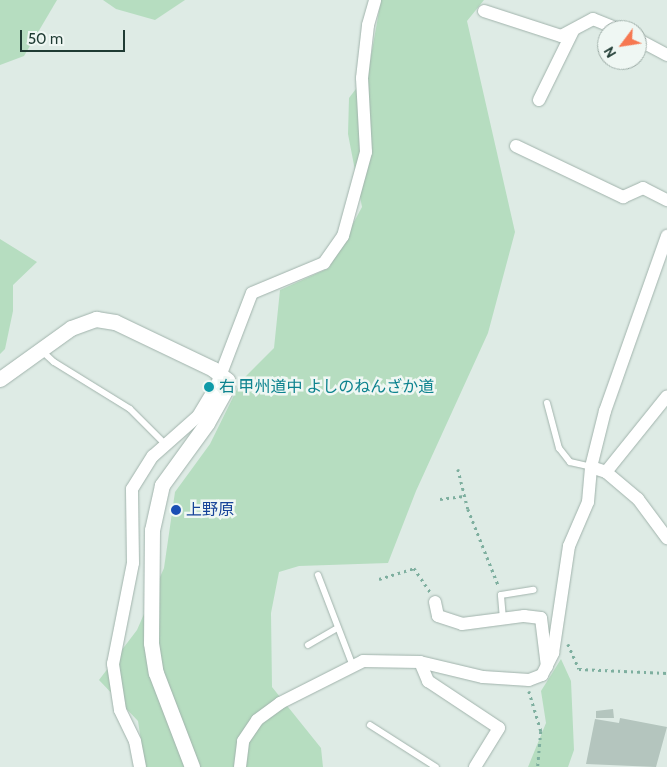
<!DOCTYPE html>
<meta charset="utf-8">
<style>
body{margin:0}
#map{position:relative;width:667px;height:767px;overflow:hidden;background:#deebe5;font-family:Cabin,"Noto Sans JP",sans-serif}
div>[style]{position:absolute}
.green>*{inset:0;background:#b6ddc0}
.building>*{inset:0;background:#b4c5be}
.path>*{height:2.5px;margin-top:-1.25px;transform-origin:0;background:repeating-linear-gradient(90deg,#7eaf9f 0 2.5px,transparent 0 6.5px)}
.roads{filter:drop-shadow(0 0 1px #a1b3ac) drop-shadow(0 0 1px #a1b3ac)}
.service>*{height:6px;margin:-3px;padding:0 3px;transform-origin:3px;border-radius:3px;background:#fff}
.minor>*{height:12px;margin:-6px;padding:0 6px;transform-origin:6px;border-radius:6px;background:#fff}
.tertiary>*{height:15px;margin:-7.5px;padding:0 7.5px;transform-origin:7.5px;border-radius:7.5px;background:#fff}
.dots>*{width:14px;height:14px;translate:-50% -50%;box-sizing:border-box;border:2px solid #eff7f3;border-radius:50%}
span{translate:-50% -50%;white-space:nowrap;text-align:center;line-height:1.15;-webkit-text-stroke:5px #eff7f3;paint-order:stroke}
.culture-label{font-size:16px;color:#0d838f}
.left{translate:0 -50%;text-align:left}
.transit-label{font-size:16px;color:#164399}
.north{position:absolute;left:597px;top:20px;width:50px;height:50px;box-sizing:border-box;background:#eff7f3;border:1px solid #9caca6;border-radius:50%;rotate:239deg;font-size:14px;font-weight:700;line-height:20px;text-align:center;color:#1f3b33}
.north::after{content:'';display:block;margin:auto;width:18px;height:22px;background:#f67851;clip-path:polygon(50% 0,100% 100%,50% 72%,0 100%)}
.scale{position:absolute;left:20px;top:30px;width:105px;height:22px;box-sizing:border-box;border:2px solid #1f3b33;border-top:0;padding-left:6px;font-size:15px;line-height:18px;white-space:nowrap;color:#1f3b33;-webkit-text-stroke:4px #eff7f3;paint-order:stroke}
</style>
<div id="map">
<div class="green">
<div style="clip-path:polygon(0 0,57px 0,24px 56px,0 65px)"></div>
<div style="clip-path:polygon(103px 0,185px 0,155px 20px,116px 9px)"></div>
<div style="clip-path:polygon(381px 0,484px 0,467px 21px,515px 232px,488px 333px,416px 491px,388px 563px,299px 566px,279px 572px,271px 613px,272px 687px,321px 748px,323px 767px,145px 767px,138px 721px,99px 680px,137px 630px,164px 568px,175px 492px,210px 444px,241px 381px,274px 348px,280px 290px,329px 268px,362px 207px,348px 134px,349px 98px,368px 73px)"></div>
<div style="clip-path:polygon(0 239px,37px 262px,13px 285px,13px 311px,5px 349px,0 354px)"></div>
<div style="clip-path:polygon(561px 659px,571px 681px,574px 750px,568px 767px,528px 767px,546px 723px,541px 691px)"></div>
</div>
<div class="building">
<div style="clip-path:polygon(613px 709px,614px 718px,596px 718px,596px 711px)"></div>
<div style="clip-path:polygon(620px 718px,667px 727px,656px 767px,586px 764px,595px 719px,619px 723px)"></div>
</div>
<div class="path">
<div style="left:458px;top:469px;width:41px;rotate:76deg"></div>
<div style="left:468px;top:509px;width:84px;rotate:68.3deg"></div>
<div style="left:440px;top:499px;width:24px;rotate:-7deg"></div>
<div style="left:379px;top:579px;width:37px;rotate:-17deg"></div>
<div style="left:414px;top:568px;width:29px;rotate:56deg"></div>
<div style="left:568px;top:644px;width:27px;rotate:66deg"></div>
<div style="left:579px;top:669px;width:88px;rotate:2.6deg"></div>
<div style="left:529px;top:691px;width:42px;rotate:73.3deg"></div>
<div style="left:541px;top:731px;width:36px;rotate:95deg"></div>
</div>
<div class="roads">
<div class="service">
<div style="left:42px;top:351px;width:16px;rotate:43deg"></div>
<div style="left:54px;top:362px;width:89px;rotate:31.7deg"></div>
<div style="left:130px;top:409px;width:49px;rotate:45deg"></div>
<div style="left:547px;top:403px;width:47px;rotate:75.1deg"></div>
<div style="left:559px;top:448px;width:18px;rotate:52deg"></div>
<div style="left:570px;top:462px;width:22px;rotate:13deg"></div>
<div style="left:318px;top:575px;width:97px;rotate:69deg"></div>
<div style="left:503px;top:619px;width:24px;rotate:-95deg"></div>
<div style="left:501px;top:595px;width:33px;rotate:-9deg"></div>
<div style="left:308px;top:645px;width:34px;rotate:-30deg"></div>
<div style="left:370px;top:725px;width:78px;rotate:32.5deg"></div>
</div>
<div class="minor">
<div style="left:484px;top:11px;width:81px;rotate:18deg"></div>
<div style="left:561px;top:36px;width:36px;rotate:-28deg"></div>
<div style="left:593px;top:19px;width:29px;rotate:22deg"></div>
<div style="left:637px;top:39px;width:34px;rotate:28deg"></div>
<div style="left:539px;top:100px;width:77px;rotate:-63.8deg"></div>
<div style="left:516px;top:146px;width:119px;rotate:25.5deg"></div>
<div style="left:623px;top:197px;width:22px;rotate:-24deg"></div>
<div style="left:643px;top:188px;width:27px;rotate:27deg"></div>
<div style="left:591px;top:467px;width:16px;rotate:18deg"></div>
<div style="left:606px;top:472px;width:42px;rotate:40.2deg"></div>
<div style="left:638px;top:499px;width:49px;rotate:53.4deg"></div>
<div style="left:606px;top:472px;width:97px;rotate:-51.2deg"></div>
<div style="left:435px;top:602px;width:14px;rotate:78deg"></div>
<div style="left:438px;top:616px;width:25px;rotate:18deg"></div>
<div style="left:462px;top:624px;width:63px;rotate:-7.4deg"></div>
<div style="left:524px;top:616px;width:17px;rotate:7deg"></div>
<div style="left:541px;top:618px;width:49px;rotate:83deg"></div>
<div style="left:420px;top:662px;width:21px;rotate:67deg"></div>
<div style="left:428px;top:681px;width:85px;rotate:33.5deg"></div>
<div style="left:499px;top:728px;width:46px;rotate:121.6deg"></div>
<div style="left:140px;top:767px;width:26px;rotate:-101deg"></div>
<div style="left:135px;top:741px;width:34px;rotate:-116deg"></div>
<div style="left:120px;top:710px;width:47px;rotate:-98.7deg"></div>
<div style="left:113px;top:664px;width:103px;rotate:-78.8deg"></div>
<div style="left:133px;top:563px;width:74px;rotate:-90.8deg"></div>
<div style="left:132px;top:489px;width:39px;rotate:-58deg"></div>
<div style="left:153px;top:456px;width:60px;rotate:-41.6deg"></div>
<div style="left:198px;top:416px;width:37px;rotate:-59deg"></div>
<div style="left:217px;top:384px;width:97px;rotate:-69deg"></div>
<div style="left:252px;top:293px;width:78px;rotate:-22.6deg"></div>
<div style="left:324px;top:263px;width:33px;rotate:-55deg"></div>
<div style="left:343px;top:236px;width:87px;rotate:-74.7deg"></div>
<div style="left:366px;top:152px;width:74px;rotate:-93.1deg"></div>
<div style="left:362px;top:78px;width:53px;rotate:-83.5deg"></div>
<div style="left:368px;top:25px;width:26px;rotate:-74deg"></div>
<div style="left:240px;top:767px;width:26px;rotate:-83deg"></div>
<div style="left:243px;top:741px;width:25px;rotate:-56deg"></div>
<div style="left:257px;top:720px;width:29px;rotate:-36deg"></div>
<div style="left:280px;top:703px;width:93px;rotate:-26.8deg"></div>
<div style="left:363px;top:661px;width:57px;rotate:1deg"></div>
<div style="left:420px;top:662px;width:65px;rotate:13.4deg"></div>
<div style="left:483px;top:677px;width:46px;rotate:3.7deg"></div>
<div style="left:529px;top:680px;width:14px;rotate:-21deg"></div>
<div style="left:542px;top:675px;width:25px;rotate:-63deg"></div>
<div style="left:553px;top:653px;width:108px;rotate:-81.5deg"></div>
<div style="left:569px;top:546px;width:48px;rotate:-66.6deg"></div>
<div style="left:588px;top:502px;width:35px;rotate:-85deg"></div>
<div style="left:591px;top:467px;width:58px;rotate:-76deg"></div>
<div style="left:605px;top:411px;width:186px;rotate:-70.5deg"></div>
</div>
<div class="tertiary">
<div style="left:0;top:379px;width:87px;rotate:-35.7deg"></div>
<div style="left:71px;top:328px;width:27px;rotate:-20deg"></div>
<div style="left:96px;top:319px;width:19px;rotate:9deg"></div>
<div style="left:115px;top:322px;width:109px;rotate:25.6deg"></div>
<div style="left:213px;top:369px;width:18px;rotate:38deg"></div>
<div style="left:227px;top:380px;width:7px;rotate:90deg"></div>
<div style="left:227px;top:387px;width:41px;rotate:119.1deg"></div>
<div style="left:207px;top:423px;width:77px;rotate:126deg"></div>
<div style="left:162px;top:485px;width:46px;rotate:102.5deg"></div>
<div style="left:152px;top:530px;width:113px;rotate:90.5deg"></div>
<div style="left:151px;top:643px;width:30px;rotate:81deg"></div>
<div style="left:156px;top:673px;width:101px;rotate:69deg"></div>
</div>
</div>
<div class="dots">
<div style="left:209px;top:387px;background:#0f9aa8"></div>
<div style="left:176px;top:510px;background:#1a4fb4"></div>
</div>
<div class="culture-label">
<span class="left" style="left:219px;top:387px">右 甲州道中 よしのねんざか道</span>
</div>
<div class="transit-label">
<span class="left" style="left:186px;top:510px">上野原</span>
</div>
<div class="north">N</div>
<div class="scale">50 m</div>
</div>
